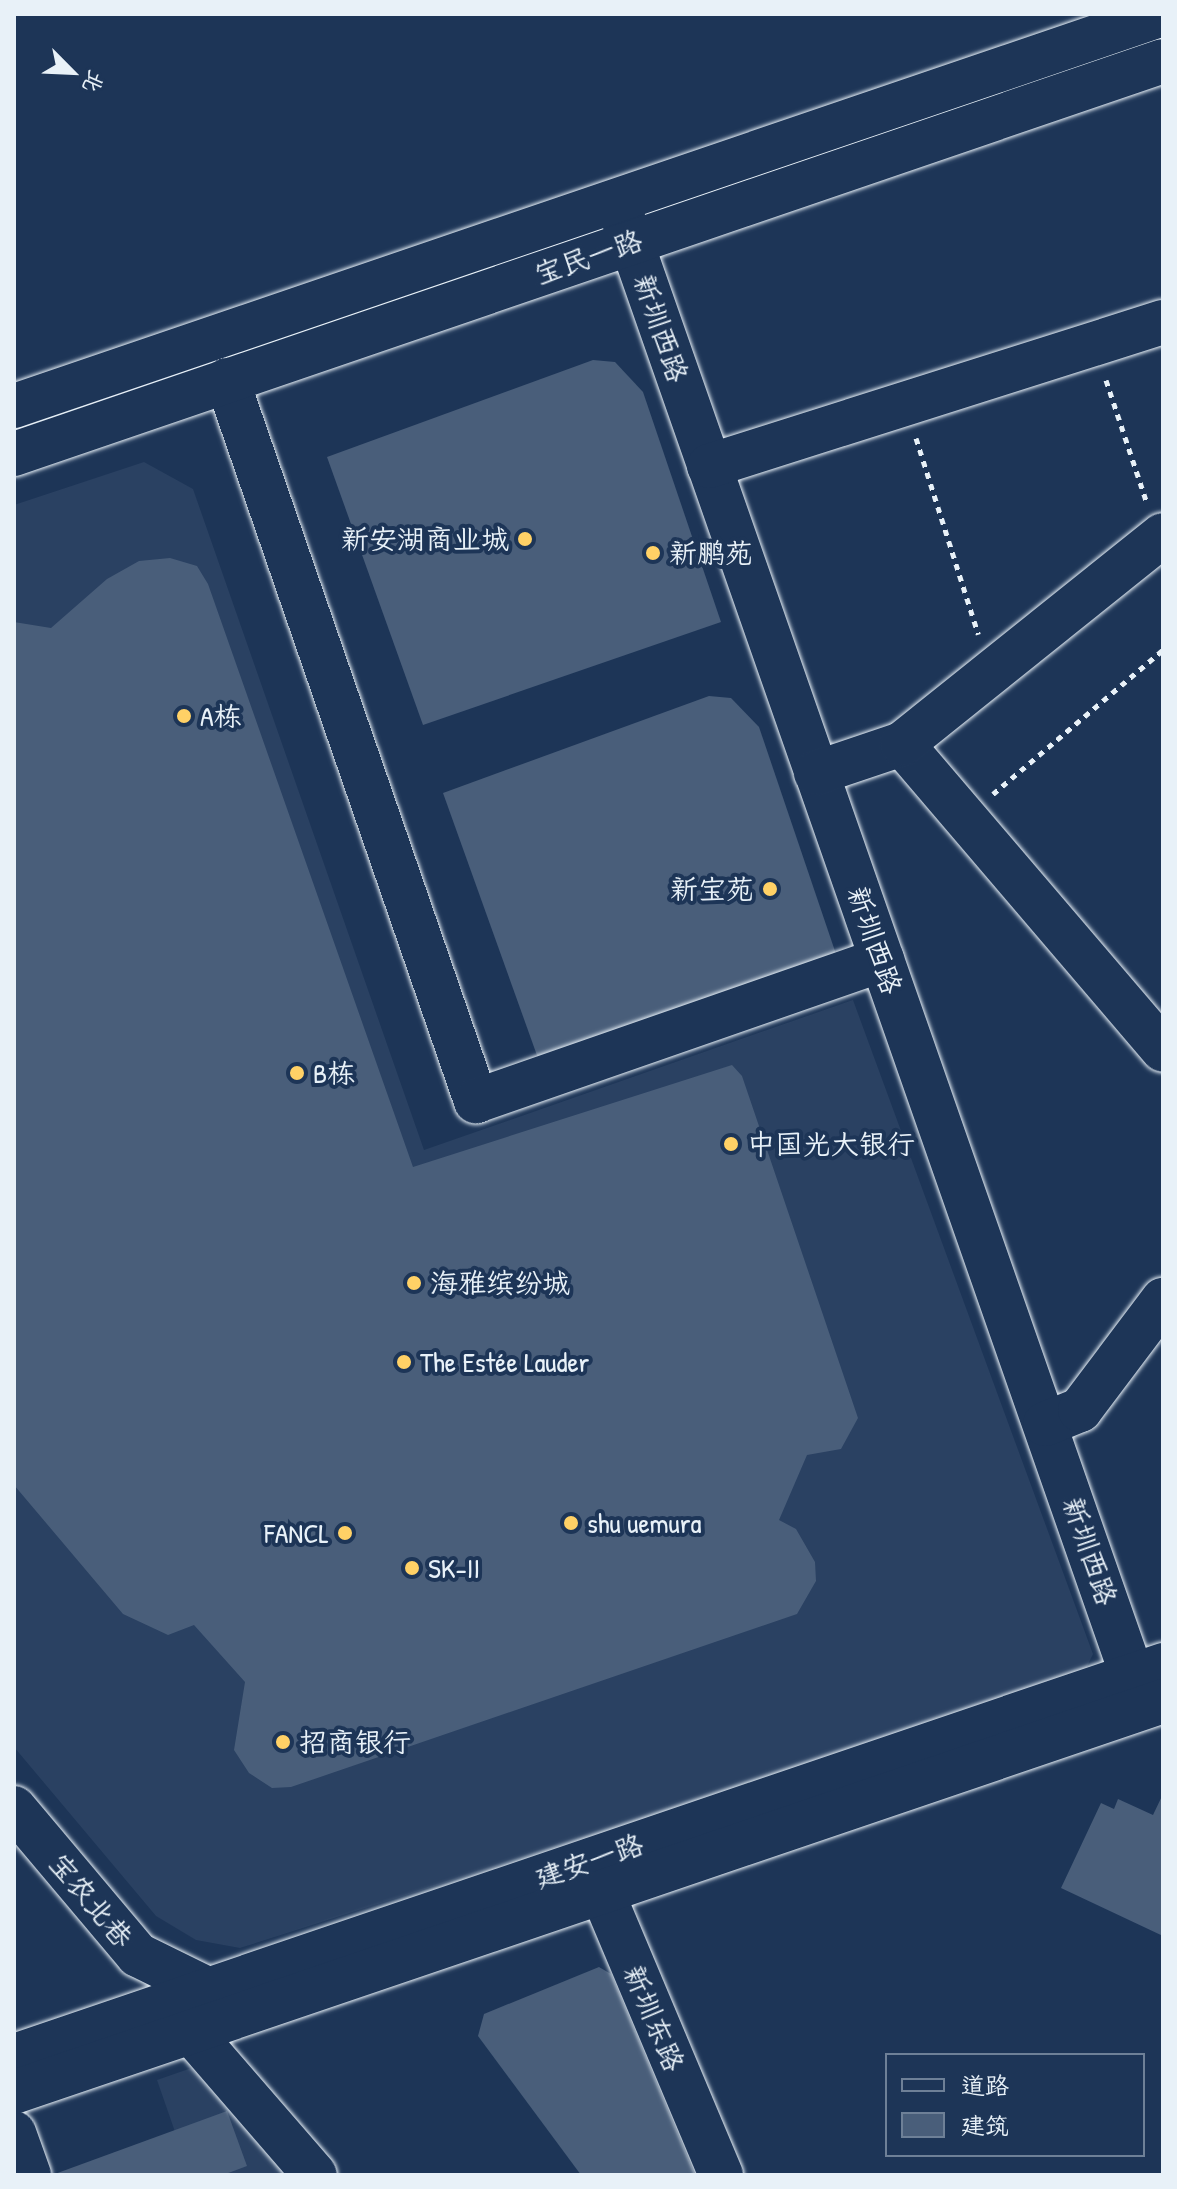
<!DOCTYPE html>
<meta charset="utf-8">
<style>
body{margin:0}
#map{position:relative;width:1177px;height:2189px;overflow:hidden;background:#1d3557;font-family:"Patrick Hand","LXGW WenKai TC",sans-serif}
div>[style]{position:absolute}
.built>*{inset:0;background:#2a4162}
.building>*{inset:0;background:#495e7a}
.path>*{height:5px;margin-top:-2.5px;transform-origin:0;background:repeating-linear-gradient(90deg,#e8f1f8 0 6px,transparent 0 12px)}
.roads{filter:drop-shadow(0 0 2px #e8f1f8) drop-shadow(0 0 2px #e8f1f8)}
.minor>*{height:44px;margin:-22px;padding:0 22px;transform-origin:22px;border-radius:22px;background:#1d3557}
.major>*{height:44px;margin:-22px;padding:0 22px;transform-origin:22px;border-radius:22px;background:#1d3557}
.dots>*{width:22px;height:22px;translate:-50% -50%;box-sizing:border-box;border:4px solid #1d3557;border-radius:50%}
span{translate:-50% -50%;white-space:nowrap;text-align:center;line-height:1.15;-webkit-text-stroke:8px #1d3557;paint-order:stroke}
.street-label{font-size:28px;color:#e8f1f8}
.poi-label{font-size:28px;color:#e8f1f8}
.right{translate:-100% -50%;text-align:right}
.left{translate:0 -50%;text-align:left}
.frame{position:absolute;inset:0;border:16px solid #e8f1f8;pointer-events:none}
.legend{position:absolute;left:885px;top:2053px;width:260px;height:104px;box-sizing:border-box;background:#1d3557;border:2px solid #6e8097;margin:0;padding:10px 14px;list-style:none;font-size:24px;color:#e8f1f8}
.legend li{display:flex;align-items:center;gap:16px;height:40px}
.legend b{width:40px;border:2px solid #6e8097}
.north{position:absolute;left:32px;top:32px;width:80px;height:80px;-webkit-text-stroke:6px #1d3557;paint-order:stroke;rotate:114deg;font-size:22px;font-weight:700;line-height:32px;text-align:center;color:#e8f1f8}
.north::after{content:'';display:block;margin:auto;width:28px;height:36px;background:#e8f1f8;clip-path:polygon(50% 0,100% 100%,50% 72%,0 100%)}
</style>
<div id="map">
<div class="built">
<div style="clip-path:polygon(144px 462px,193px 489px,424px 1150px,853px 1000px,1093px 1654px,1081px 1679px,240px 1948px,196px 1940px,156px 1916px,14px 1747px,14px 505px)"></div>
<div style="clip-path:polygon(203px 2064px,300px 2175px,190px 2175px,157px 2080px)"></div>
</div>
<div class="building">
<div style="clip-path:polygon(593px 360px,615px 362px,643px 392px,721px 622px,423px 725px,327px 457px)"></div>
<div style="clip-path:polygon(170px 558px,197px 566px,208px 584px,413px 1167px,732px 1065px,742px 1076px,858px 1418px,841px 1449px,807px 1455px,779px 1520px,796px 1529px,815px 1562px,816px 1581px,797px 1614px,291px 1787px,272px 1788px,249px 1773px,234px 1750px,245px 1682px,194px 1625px,168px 1635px,123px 1614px,14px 1485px,14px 622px,51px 628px,107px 579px,139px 561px)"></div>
<div style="clip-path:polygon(709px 696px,731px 698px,759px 727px,837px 957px,539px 1061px,443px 793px)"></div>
<div style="clip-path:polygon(1163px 1794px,1163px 1936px,1061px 1888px,1101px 1803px,1114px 1809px,1118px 1799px,1153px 1815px)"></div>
<div style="clip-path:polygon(599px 1967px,611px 1974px,695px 2175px,581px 2175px,478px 2036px,484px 2014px)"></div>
<div style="clip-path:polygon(227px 2111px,247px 2166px,223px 2175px,52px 2175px)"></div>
</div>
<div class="path">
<div style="left:1106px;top:380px;width:130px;rotate:71.6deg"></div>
<div style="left:916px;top:438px;width:206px;rotate:72.4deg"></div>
<div style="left:993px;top:794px;width:223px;rotate:-40.3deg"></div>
</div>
<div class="roads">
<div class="minor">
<div style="left:619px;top:207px;width:1555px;rotate:70.74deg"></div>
<div style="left:227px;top:380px;width:763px;rotate:70.95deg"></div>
<div style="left:476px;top:1101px;width:430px;rotate:-19.2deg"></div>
<div style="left:709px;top:466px;width:476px;rotate:-17.6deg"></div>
<div style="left:902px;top:744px;width:402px;rotate:49.5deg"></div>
<div style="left:816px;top:773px;width:91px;rotate:-18.6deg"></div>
<div style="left:902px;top:744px;width:334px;rotate:-38.7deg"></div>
<div style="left:1045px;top:1424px;width:38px;rotate:-22deg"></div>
<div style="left:1080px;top:1410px;width:138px;rotate:-53deg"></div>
<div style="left:14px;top:1808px;width:192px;rotate:49.9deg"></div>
<div style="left:138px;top:1955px;width:79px;rotate:26.2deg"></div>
<div style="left:589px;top:1861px;width:341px;rotate:67.2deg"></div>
<div style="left:191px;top:2032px;width:189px;rotate:49.1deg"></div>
<div style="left:14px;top:2133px;width:45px;rotate:70.3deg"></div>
</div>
<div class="major">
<div style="left:14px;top:406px;width:1214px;rotate:-18.84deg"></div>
<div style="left:14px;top:454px;width:1214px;rotate:-18.88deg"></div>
<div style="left:14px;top:2056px;width:1214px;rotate:-18.79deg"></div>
<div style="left:14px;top:2092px;width:1214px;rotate:-18.79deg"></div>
</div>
</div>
<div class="dots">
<div style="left:525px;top:539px;background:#ffd166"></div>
<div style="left:653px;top:553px;background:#ffd166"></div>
<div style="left:184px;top:716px;background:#ffd166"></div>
<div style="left:770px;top:889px;background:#ffd166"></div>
<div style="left:297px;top:1073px;background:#ffd166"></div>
<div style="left:731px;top:1144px;background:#ffd166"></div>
<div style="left:414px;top:1283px;background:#ffd166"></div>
<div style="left:404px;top:1362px;background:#ffd166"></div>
<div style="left:571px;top:1523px;background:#ffd166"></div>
<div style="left:345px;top:1533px;background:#ffd166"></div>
<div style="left:412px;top:1568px;background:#ffd166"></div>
<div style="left:283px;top:1742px;background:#ffd166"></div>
</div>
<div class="street-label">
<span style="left:588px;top:257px;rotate:-19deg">宝民一路</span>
<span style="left:661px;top:328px;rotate:71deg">新圳西路</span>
<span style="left:875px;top:940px;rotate:71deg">新圳西路</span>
<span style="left:1090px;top:1551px;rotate:71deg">新圳西路</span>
<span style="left:589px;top:1861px;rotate:-19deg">建安一路</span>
<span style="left:91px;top:1900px;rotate:50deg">宝农北巷</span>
<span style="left:654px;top:2018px;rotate:67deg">新圳东路</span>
</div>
<div class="poi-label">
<span class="right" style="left:509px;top:539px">新安湖商业城</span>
<span class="left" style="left:669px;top:553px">新鹏苑</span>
<span class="left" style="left:200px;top:716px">A栋</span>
<span class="right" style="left:754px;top:889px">新宝苑</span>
<span class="left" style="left:313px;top:1073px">B栋</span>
<span class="left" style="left:747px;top:1144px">中国光大银行</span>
<span class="left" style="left:430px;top:1283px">海雅缤纷城</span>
<span class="left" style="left:420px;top:1362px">The Estée Lauder</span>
<span class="left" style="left:587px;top:1523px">shu uemura</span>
<span class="right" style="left:329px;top:1533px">FANCL</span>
<span class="left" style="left:428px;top:1568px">SK-II</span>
<span class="left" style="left:299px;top:1742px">招商银行</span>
</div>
<div class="frame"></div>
<ul class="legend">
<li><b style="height:10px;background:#1d3557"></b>道路</li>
<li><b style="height:22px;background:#495e7a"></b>建筑</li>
</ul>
<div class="north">北</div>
</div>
